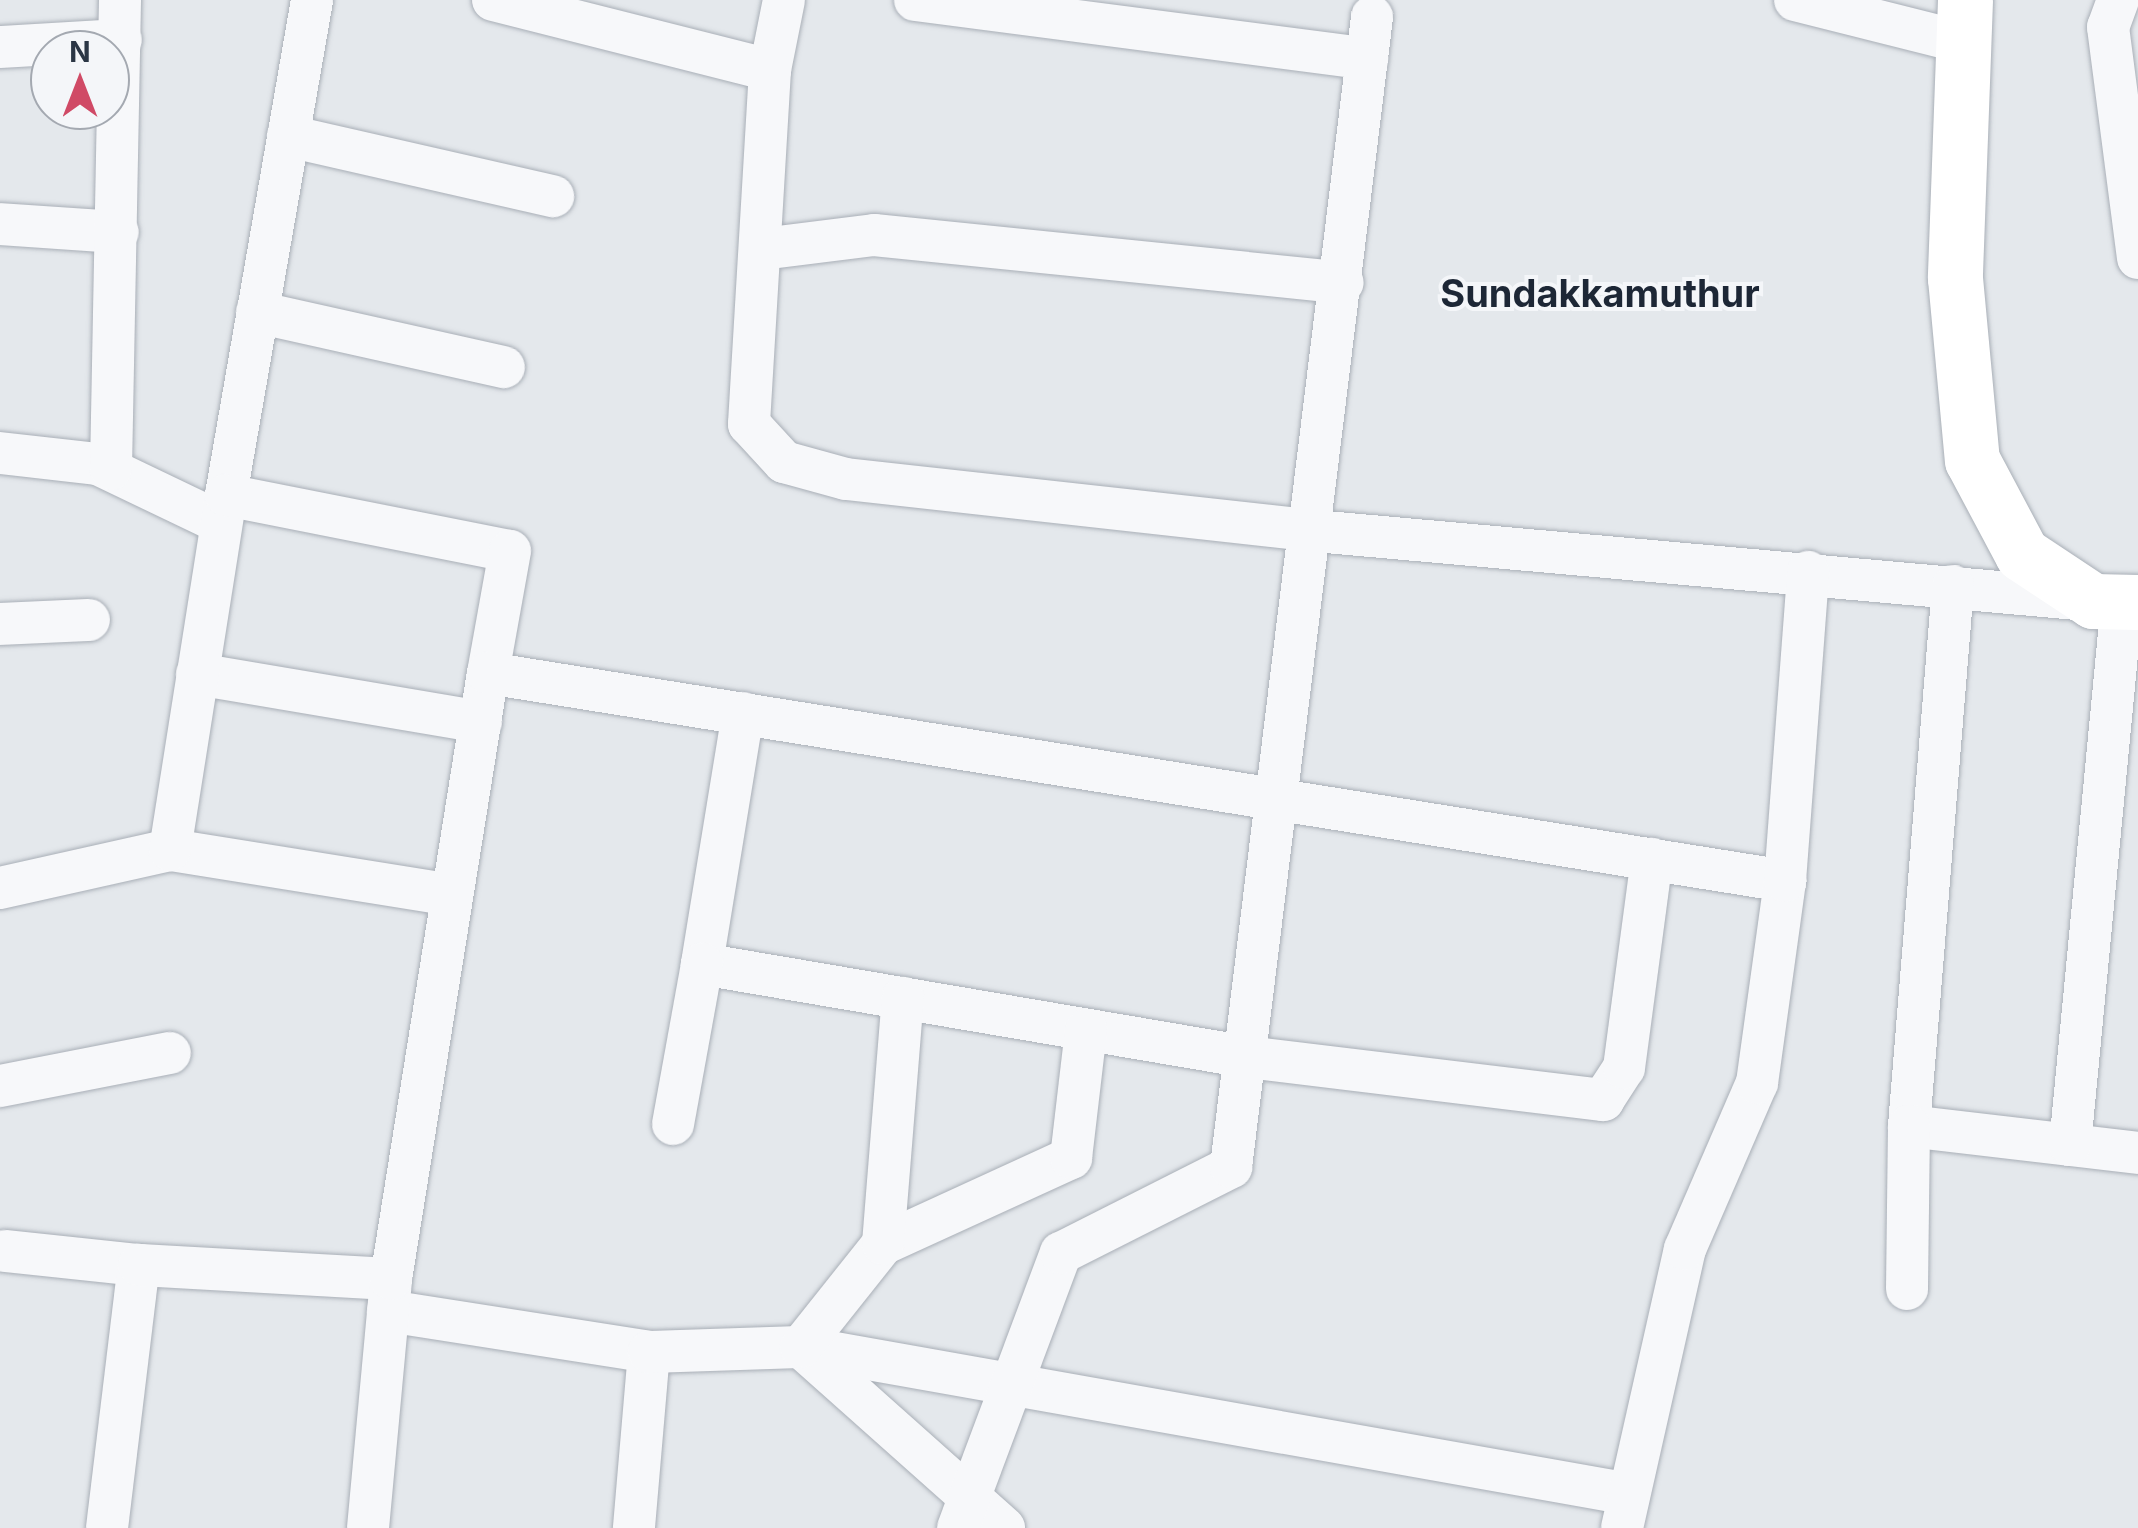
<!DOCTYPE html>
<style>
body{margin:0}
#map{position:relative;width:2138px;height:1528px;overflow:hidden;background:#e4e8ec;font-family:Inter,sans-serif}
div>[style]{position:absolute}
.roads{filter:drop-shadow(0 0 2px #a9afb7) drop-shadow(0 0 2px #a9afb7)}
.minor>*{height:42px;margin:-21px;padding:0 21px;transform-origin:21px;border-radius:21px;background:#f7f8fa}
.secondary>*{height:55px;margin:-27.5px;padding:0 27.5px;transform-origin:27.5px;border-radius:27.5px;background:#fff}
span{translate:-50% -50%;white-space:nowrap;text-align:center;line-height:1.15;-webkit-text-stroke:8px #f4f6f9;paint-order:stroke}
.district-label{font-size:38px;color:#1d2736;font-weight:700}
.north{position:absolute;left:30px;top:30px;width:100px;height:100px;box-sizing:border-box;background:#f4f6f9;border:2px solid #a4a9b1;border-radius:50%;rotate:0deg;font-size:28px;font-weight:700;line-height:40px;text-align:center;color:#2b3645}
.north::after{content:'';display:block;margin:auto;width:35px;height:45px;background:#d04a66;clip-path:polygon(50% 0,100% 100%,50% 72%,0 100%)}
</style>
<div id="map">
<div class="roads">
<div class="minor">
<div style="left:493px;top:0;width:286px;rotate:14.2deg"></div>
<div style="left:770px;top:70px;width:71px;rotate:-78.7deg"></div>
<div style="left:915px;top:0;width:456px;rotate:7.4deg"></div>
<div style="left:1795px;top:0;width:172px;rotate:14.1deg"></div>
<div style="left:2118px;top:0;width:29px;rotate:110deg"></div>
<div style="left:2108px;top:27px;width:233px;rotate:82.6deg"></div>
<div style="left:0;top:47px;width:121px;rotate:-3.3deg"></div>
<div style="left:770px;top:70px;width:355px;rotate:93.4deg"></div>
<div style="left:749px;top:424px;width:52px;rotate:47.4deg"></div>
<div style="left:784px;top:462px;width:64px;rotate:15.3deg"></div>
<div style="left:846px;top:479px;width:472px;rotate:6.3deg"></div>
<div style="left:1315px;top:531px;width:776px;rotate:5.1deg"></div>
<div style="left:288px;top:136px;width:272px;rotate:12.8deg"></div>
<div style="left:0;top:224px;width:118px;rotate:3.9deg"></div>
<div style="left:762px;top:249px;width:113px;rotate:-7.1deg"></div>
<div style="left:874px;top:235px;width:471px;rotate:5.8deg"></div>
<div style="left:257px;top:312px;width:253px;rotate:12.6deg"></div>
<div style="left:0;top:453px;width:99px;rotate:6.4deg"></div>
<div style="left:98px;top:464px;width:136px;rotate:25.6deg"></div>
<div style="left:111px;top:469px;width:469px;rotate:-88.9deg"></div>
<div style="left:226px;top:495px;width:502px;rotate:-80.14deg"></div>
<div style="left:1953px;top:586px;width:542px;rotate:94.66deg"></div>
<div style="left:1909px;top:1126px;width:231px;rotate:6.7deg"></div>
<div style="left:0;top:624px;width:89px;rotate:-2.6deg"></div>
<div style="left:197px;top:674px;width:288px;rotate:9.6deg"></div>
<div style="left:743px;top:713px;width:254px;rotate:99.3deg"></div>
<div style="left:702px;top:964px;width:553px;rotate:9.68deg"></div>
<div style="left:1247px;top:1057px;width:359px;rotate:6.9deg"></div>
<div style="left:1603px;top:1100px;width:38px;rotate:-57deg"></div>
<div style="left:1624px;top:1068px;width:211px;rotate:-82.4deg"></div>
<div style="left:0;top:888px;width:174px;rotate:-12.6deg"></div>
<div style="left:452px;top:895px;width:286px;rotate:-170.9deg"></div>
<div style="left:170px;top:850px;width:359px;rotate:-81deg"></div>
<div style="left:226px;top:495px;width:289px;rotate:11.2deg"></div>
<div style="left:510px;top:551px;width:124px;rotate:100.2deg"></div>
<div style="left:0;top:1086px;width:173px;rotate:-11deg"></div>
<div style="left:673px;top:1124px;width:163px;rotate:-79.7deg"></div>
<div style="left:2070px;top:1145px;width:545px;rotate:-84.53deg"></div>
<div style="left:883px;top:1244px;width:207px;rotate:-24.6deg"></div>
<div style="left:1071px;top:1158px;width:129px;rotate:-83.3deg"></div>
<div style="left:5px;top:1251px;width:135px;rotate:6deg"></div>
<div style="left:1907px;top:1289px;width:163px;rotate:-89.3deg"></div>
<div style="left:388px;top:1311px;width:264px;rotate:8.9deg"></div>
<div style="left:649px;top:1352px;width:177px;rotate:94.9deg"></div>
<div style="left:801px;top:1347px;width:841px;rotate:10.07deg"></div>
<div style="left:801px;top:1347px;width:272px;rotate:41.7deg"></div>
<div style="left:649px;top:1352px;width:152px;rotate:-1.9deg"></div>
<div style="left:801px;top:1347px;width:132px;rotate:-51.5deg"></div>
<div style="left:883px;top:1244px;width:247px;rotate:-85.4deg"></div>
<div style="left:107px;top:1528px;width:265px;rotate:-83.1deg"></div>
<div style="left:139px;top:1265px;width:252px;rotate:3.2deg"></div>
<div style="left:368px;top:1528px;width:250px;rotate:-84.7deg"></div>
<div style="left:391px;top:1279px;width:614px;rotate:-80.91deg"></div>
<div style="left:488px;top:673px;width:1314px;rotate:9.11deg"></div>
<div style="left:958px;top:1528px;width:294px;rotate:-69.5deg"></div>
<div style="left:1061px;top:1253px;width:191px;rotate:-26.8deg"></div>
<div style="left:1231px;top:1167px;width:1159px;rotate:-83.01deg"></div>
<div style="left:1622px;top:1528px;width:286px;rotate:-77.3deg"></div>
<div style="left:1685px;top:1249px;width:181px;rotate:-66.6deg"></div>
<div style="left:1757px;top:1083px;width:204px;rotate:-82.1deg"></div>
<div style="left:1785px;top:881px;width:310px;rotate:-85.7deg"></div>
</div>
<div class="secondary">
<div style="left:1965px;top:0;width:278px;rotate:92.1deg"></div>
<div style="left:1955px;top:278px;width:183px;rotate:84.7deg"></div>
<div style="left:1972px;top:460px;width:106px;rotate:62deg"></div>
<div style="left:2022px;top:554px;width:85px;rotate:33.5deg"></div>
<div style="left:2093px;top:601px;width:45px;rotate:1.3deg"></div>
</div>
</div>
<div class="district-label">
<span style="left:1600px;top:294px">Sundakkamuthur</span>
</div>
<div class="north">N</div>
</div>
